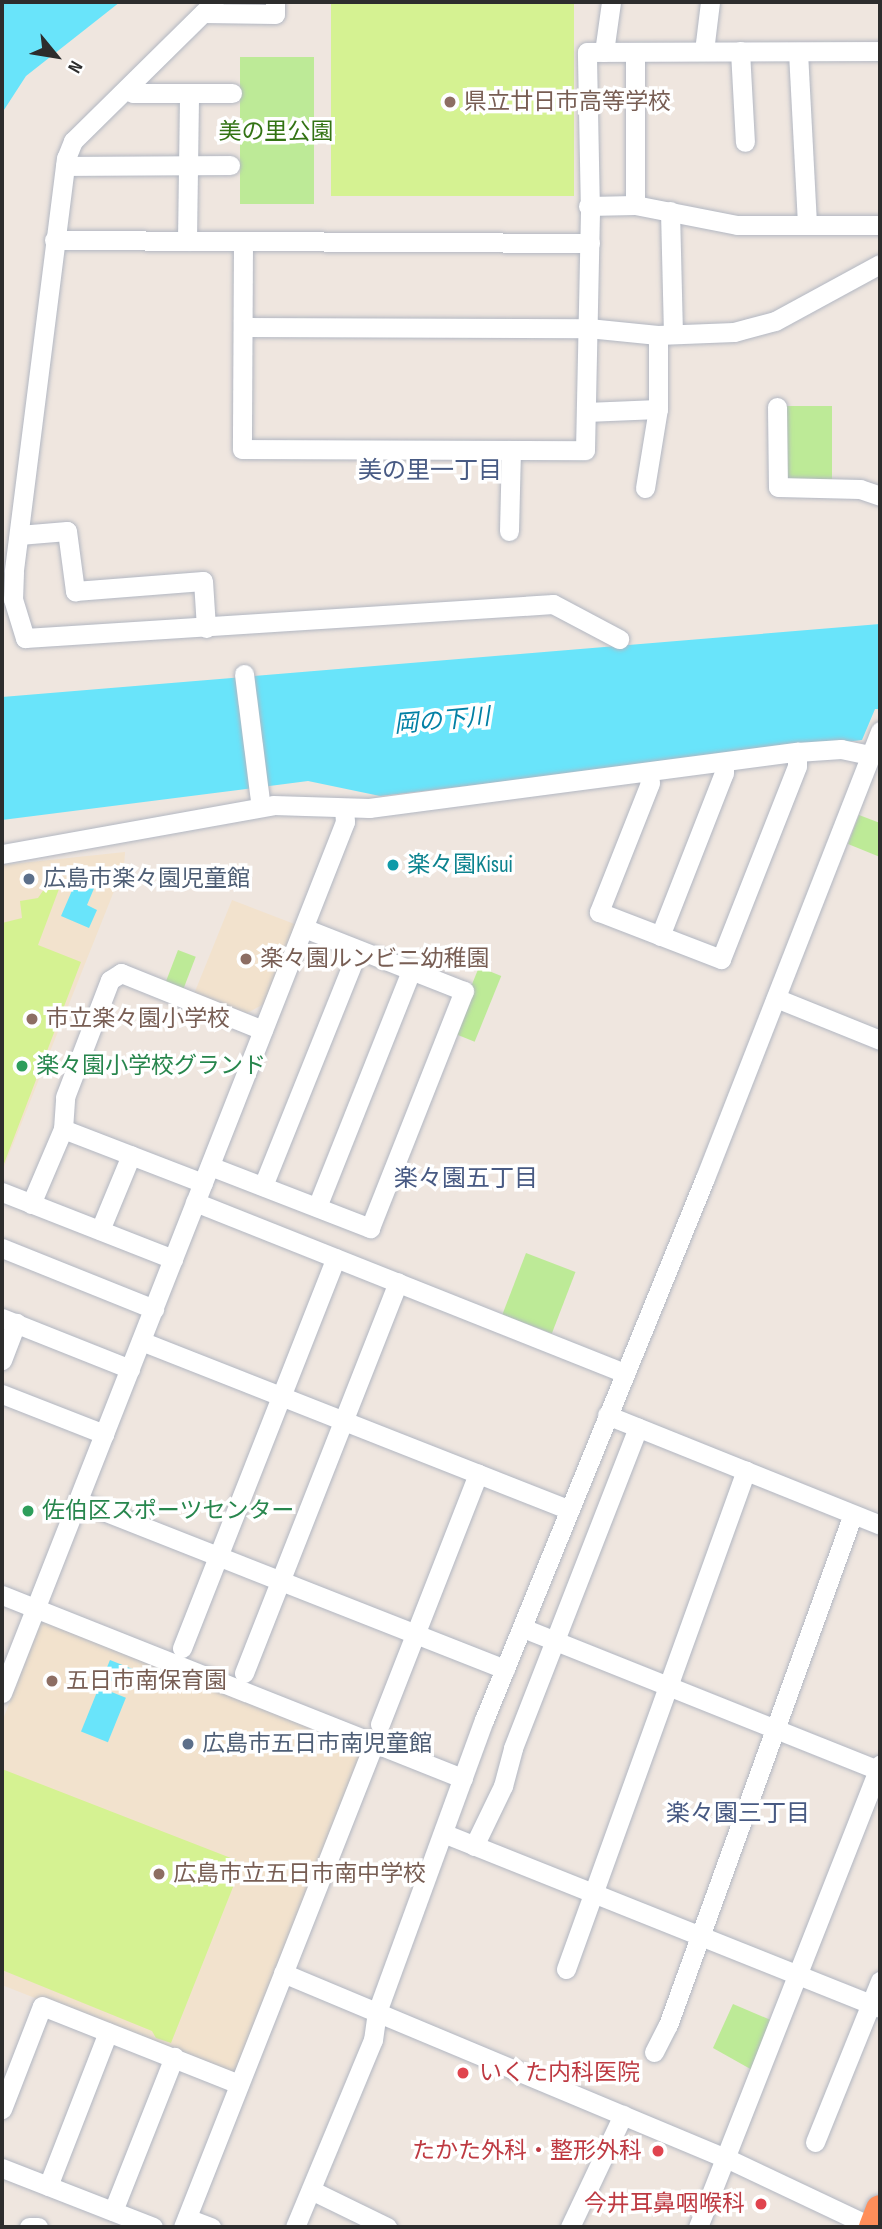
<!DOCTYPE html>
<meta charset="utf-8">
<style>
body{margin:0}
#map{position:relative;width:882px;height:2229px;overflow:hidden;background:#efe6df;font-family:"Sofia Sans Condensed","Noto Sans JP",sans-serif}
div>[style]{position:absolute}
.education>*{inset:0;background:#f2e2cd}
.green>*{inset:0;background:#bdea97;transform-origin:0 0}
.pitch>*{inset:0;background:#d5f292;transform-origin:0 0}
.water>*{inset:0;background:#69e4fa;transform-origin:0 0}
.roads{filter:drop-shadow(0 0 2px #b2b7c2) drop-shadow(0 0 2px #b2b7c2)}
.minor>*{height:19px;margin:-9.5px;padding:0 9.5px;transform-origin:9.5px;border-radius:9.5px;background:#fff}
.highway>*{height:28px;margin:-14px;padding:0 14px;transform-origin:14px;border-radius:14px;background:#ff8e5a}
.dots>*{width:19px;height:19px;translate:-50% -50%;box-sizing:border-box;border:4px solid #fff;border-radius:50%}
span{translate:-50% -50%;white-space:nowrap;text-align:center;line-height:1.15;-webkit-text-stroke:7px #fff;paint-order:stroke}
.education-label{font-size:23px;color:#785e54}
.left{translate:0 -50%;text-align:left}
.park-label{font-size:23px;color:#337314}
.culture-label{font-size:23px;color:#0d838f}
.service-label{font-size:23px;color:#4e5e75}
.leisure-label{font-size:23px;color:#27864d}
.health-label{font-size:23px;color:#be3a42}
.right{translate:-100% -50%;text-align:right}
.neighbourhood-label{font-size:24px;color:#485a83}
.water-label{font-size:24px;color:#0280a5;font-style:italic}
.frame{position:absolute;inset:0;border:4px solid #2d2d2d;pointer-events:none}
.north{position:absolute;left:21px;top:21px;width:70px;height:70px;-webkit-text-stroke:5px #fff;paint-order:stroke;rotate:120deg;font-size:19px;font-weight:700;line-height:28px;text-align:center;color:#2d2d2d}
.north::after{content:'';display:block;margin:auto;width:24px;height:32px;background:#2d2d2d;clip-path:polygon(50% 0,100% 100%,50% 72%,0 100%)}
</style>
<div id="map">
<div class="education">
<div style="clip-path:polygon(125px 852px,124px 866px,2px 1172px,2px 865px)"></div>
<div style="clip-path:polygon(232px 900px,297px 925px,264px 1004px,247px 1013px,194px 994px)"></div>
<div style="clip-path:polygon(49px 1620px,359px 1743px,363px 1752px,239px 2074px,232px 2076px,2px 1985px,2px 1722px,41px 1623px)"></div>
</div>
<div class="green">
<div style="left:240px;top:57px;width:74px;height:147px"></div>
<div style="left:783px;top:406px;width:49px;height:75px"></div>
<div style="clip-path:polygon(859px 815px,880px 823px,880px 857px,848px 844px)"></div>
<div style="left:178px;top:950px;width:19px;height:35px;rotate:21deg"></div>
<div style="left:479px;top:967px;width:24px;height:71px;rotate:22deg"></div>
<div style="left:526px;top:1253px;width:53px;height:66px;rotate:21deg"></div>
<div style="clip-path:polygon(733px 2004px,773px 2021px,754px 2071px,713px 2048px)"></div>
</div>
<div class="pitch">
<div style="left:331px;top:2px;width:243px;height:194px"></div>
<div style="clip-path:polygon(49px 882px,59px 889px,38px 945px,81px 962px,2px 1169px,2px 923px,22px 918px,20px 901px,38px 898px)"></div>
<div style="clip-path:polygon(2px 1769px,236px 1860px,232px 1868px,239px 1872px,171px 2043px,156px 2038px,152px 2031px,2px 1970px)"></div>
</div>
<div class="water">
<div style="clip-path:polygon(2px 2px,120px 2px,26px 76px,2px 113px)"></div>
<div style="clip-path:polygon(880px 624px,880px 709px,875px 709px,862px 740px,380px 796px,308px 781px,2px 820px,2px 697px)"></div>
<div style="clip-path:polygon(80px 872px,98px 879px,87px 905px,97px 910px,89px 928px,61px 916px)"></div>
<div style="left:110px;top:1660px;width:27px;height:19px;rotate:22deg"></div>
<div style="left:99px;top:1687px;width:29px;height:48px;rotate:22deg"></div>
</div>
<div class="roads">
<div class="minor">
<div style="left:214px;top:2px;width:198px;rotate:135.4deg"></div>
<div style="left:73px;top:141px;width:18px;rotate:112deg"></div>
<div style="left:66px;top:158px;width:417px;rotate:97.2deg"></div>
<div style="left:14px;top:572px;width:27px;rotate:92deg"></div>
<div style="left:13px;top:599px;width:41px;rotate:72.9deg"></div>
<div style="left:25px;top:638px;width:529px;rotate:-3.68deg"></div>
<div style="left:553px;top:604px;width:75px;rotate:27.9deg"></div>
<div style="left:203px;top:13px;width:72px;rotate:0.8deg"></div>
<div style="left:275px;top:14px;width:12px;rotate:-90deg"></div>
<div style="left:704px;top:51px;width:49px;rotate:-83deg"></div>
<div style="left:740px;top:51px;width:91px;rotate:86.9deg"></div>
<div style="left:604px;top:52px;width:50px;rotate:-82deg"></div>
<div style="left:635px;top:52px;width:153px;rotate:90deg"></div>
<div style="left:798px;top:52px;width:173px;rotate:87deg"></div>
<div style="left:127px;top:89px;width:7px;rotate:34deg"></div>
<div style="left:133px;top:93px;width:99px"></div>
<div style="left:65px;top:166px;width:165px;rotate:-0.3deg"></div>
<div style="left:588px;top:206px;width:47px;rotate:-1.2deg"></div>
<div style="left:635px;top:205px;width:104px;rotate:11.1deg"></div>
<div style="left:737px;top:225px;width:143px"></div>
<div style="left:670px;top:211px;width:122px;rotate:88.6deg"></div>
<div style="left:54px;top:240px;width:536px;rotate:0.32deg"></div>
<div style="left:187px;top:241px;width:148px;rotate:-89.2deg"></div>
<div style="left:243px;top:242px;width:207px;rotate:90.3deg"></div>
<div style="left:242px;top:449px;width:343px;rotate:0.2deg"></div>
<div style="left:585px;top:450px;width:237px;rotate:-88.8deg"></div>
<div style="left:590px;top:213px;width:161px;rotate:-91.1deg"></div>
<div style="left:587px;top:52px;width:293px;rotate:-0.2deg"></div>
<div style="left:244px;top:327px;width:344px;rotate:0.2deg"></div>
<div style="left:588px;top:328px;width:70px;rotate:5.7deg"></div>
<div style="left:658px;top:335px;width:76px;rotate:-2.3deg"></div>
<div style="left:734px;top:332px;width:42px;rotate:-15deg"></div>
<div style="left:775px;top:321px;width:119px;rotate:-28.5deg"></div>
<div style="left:777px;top:407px;width:80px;rotate:89.3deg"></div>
<div style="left:778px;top:487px;width:82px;rotate:1.4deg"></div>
<div style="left:860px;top:489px;width:21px;rotate:19deg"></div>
<div style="left:586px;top:412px;width:72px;rotate:-2.4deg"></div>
<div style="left:645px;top:488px;width:80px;rotate:-80.7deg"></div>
<div style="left:658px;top:409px;width:74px;rotate:-90deg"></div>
<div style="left:509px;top:531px;width:81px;rotate:-88.6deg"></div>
<div style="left:19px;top:535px;width:48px;rotate:-4.8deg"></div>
<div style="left:67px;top:531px;width:61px;rotate:82.4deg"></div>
<div style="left:75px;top:591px;width:128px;rotate:-4.5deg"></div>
<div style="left:203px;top:581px;width:47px;rotate:86.3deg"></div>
<div style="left:244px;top:674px;width:127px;rotate:82.8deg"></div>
<div style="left:648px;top:773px;width:10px;rotate:79deg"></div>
<div style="left:650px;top:783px;width:139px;rotate:111.6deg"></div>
<div style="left:599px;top:912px;width:131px;rotate:21.1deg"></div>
<div style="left:721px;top:959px;width:207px;rotate:-68.5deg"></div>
<div style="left:797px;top:766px;width:14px;rotate:-90deg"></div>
<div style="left:2px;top:854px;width:275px;rotate:-10.2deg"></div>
<div style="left:273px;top:805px;width:96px;rotate:1.8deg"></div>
<div style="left:369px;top:808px;width:432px;rotate:-7.5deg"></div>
<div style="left:797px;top:752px;width:44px;rotate:-3.9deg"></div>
<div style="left:841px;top:749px;width:30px;rotate:12deg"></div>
<div style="left:660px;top:936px;width:175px;rotate:-68.6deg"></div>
<div style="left:724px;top:773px;width:10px;rotate:-90deg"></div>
<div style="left:776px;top:998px;width:112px;rotate:22deg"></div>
<div style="left:63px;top:1129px;width:150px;rotate:21.1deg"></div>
<div style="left:210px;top:1166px;width:172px;rotate:21.2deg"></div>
<div style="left:370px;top:1228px;width:255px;rotate:-68.4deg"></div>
<div style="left:464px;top:991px;width:172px;rotate:-158.5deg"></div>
<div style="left:263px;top:1186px;width:254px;rotate:-68.1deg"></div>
<div style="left:2px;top:1192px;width:184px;rotate:21.4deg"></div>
<div style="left:195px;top:1202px;width:463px;rotate:21.7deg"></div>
<div style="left:31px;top:1204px;width:82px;rotate:-66.9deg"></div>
<div style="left:63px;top:1129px;width:32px;rotate:-86deg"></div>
<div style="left:65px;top:1097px;width:125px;rotate:-69deg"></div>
<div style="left:110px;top:980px;width:13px;rotate:-32deg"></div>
<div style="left:121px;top:973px;width:153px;rotate:21.9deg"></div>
<div style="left:317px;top:1207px;width:254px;rotate:-68.3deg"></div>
<div style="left:100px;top:1230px;width:81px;rotate:-67.5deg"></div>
<div style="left:2px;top:1248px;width:164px;rotate:21.9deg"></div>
<div style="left:2px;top:1318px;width:138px;rotate:21.7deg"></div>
<div style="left:141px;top:1341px;width:460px;rotate:21.5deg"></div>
<div style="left:2px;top:1360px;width:40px;rotate:-69deg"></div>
<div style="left:2px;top:1394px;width:110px;rotate:21.4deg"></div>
<div style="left:607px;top:1415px;width:294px;rotate:21.9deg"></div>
<div style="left:78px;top:1501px;width:459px;rotate:21.5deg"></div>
<div style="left:2px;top:1595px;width:496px;rotate:21.7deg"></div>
<div style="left:523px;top:1628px;width:385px;rotate:21.8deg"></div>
<div style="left:182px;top:1648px;width:419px;rotate:-68.5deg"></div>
<div style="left:244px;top:1673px;width:420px;rotate:-68.5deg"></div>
<div style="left:2px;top:1693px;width:936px;rotate:-68.51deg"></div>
<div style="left:345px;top:822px;width:13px;rotate:-94deg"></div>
<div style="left:380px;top:1724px;width:269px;rotate:-68.6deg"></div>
<div style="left:443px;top:1833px;width:471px;rotate:21.8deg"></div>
<div style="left:474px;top:1846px;width:67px;rotate:-64.2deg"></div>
<div style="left:503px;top:1786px;width:39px;rotate:-75deg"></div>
<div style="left:513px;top:1748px;width:344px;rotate:-68.7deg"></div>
<div style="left:566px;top:1969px;width:530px;rotate:-70.16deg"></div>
<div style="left:283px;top:1973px;width:480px;rotate:22.7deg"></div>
<div style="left:726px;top:2158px;width:161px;rotate:25.3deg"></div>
<div style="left:654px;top:2052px;width:30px;rotate:-63deg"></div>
<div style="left:668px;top:2025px;width:543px;rotate:-70.1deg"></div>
<div style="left:2px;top:2109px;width:110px;rotate:-68.8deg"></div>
<div style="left:42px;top:2006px;width:212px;rotate:21.6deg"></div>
<div style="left:815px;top:2142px;width:174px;rotate:-68deg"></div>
<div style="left:2px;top:2168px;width:162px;rotate:21.3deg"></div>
<div style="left:48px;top:2186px;width:165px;rotate:-68.7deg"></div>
<div style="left:311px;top:2190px;width:85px;rotate:26deg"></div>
<div style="left:113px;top:2211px;width:166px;rotate:-68.4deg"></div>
<div style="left:187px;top:2218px;width:26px;rotate:21deg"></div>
<div style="left:29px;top:2227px;width:9px"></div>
<div style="left:183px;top:2227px;width:523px;rotate:-68.44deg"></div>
<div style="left:295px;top:2227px;width:203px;rotate:-67.4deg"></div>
<div style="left:373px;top:2040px;width:28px;rotate:-82deg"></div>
<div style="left:377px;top:2012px;width:311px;rotate:-69.9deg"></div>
<div style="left:484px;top:1720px;width:585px;rotate:-67.82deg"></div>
<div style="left:705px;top:1178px;width:480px;rotate:-68.6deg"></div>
<div style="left:570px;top:2227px;width:124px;rotate:-64.7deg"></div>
<div style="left:698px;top:2227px;width:497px;rotate:-68.5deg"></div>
</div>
<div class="highway">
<div style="left:873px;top:2227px;width:19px;rotate:-69deg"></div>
</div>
</div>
<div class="dots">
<div style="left:450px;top:102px;background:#8d6e63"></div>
<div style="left:393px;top:865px;background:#0f9aa8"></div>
<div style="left:29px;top:879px;background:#5c6f8a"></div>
<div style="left:246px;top:959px;background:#8d6e63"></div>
<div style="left:32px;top:1019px;background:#8d6e63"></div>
<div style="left:22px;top:1066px;background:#2e9e5b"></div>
<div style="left:28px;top:1511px;background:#2e9e5b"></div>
<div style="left:52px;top:1681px;background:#8d6e63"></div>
<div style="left:188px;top:1744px;background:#5c6f8a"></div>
<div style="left:159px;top:1874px;background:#8d6e63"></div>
<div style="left:463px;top:2073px;background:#e0444e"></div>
<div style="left:658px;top:2151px;background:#e0444e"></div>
<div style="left:761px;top:2204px;background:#e0444e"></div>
</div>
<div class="education-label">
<span class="left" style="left:464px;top:102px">県立廿日市高等学校</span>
<span class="left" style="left:260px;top:959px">楽々園ルンビニ幼稚園</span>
<span class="left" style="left:46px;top:1019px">市立楽々園小学校</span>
<span class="left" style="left:66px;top:1681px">五日市南保育園</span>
<span class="left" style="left:173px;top:1874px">広島市立五日市南中学校</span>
</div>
<div class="park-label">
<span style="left:276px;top:132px">美の里公園</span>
</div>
<div class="culture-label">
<span class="left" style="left:407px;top:865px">楽々園Kisui</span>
</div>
<div class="service-label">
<span class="left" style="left:43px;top:879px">広島市楽々園児童館</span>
<span class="left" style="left:202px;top:1744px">広島市五日市南児童館</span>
</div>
<div class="leisure-label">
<span class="left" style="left:36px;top:1066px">楽々園小学校グランド</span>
<span class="left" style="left:42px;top:1511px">佐伯区スポーツセンター</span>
</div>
<div class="health-label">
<span class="left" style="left:479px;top:2073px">いくた内科医院</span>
<span class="right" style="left:642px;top:2151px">たかた外科・整形外科</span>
<span class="right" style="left:745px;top:2204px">今井耳鼻咽喉科</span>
</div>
<div class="neighbourhood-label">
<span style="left:430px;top:471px">美の里一丁目</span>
<span style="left:466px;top:1179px">楽々園五丁目</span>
<span style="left:738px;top:1814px">楽々園三丁目</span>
</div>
<div class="water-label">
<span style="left:442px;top:721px;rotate:-5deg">岡の下川</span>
</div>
<div class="frame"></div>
<div class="north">N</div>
</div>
